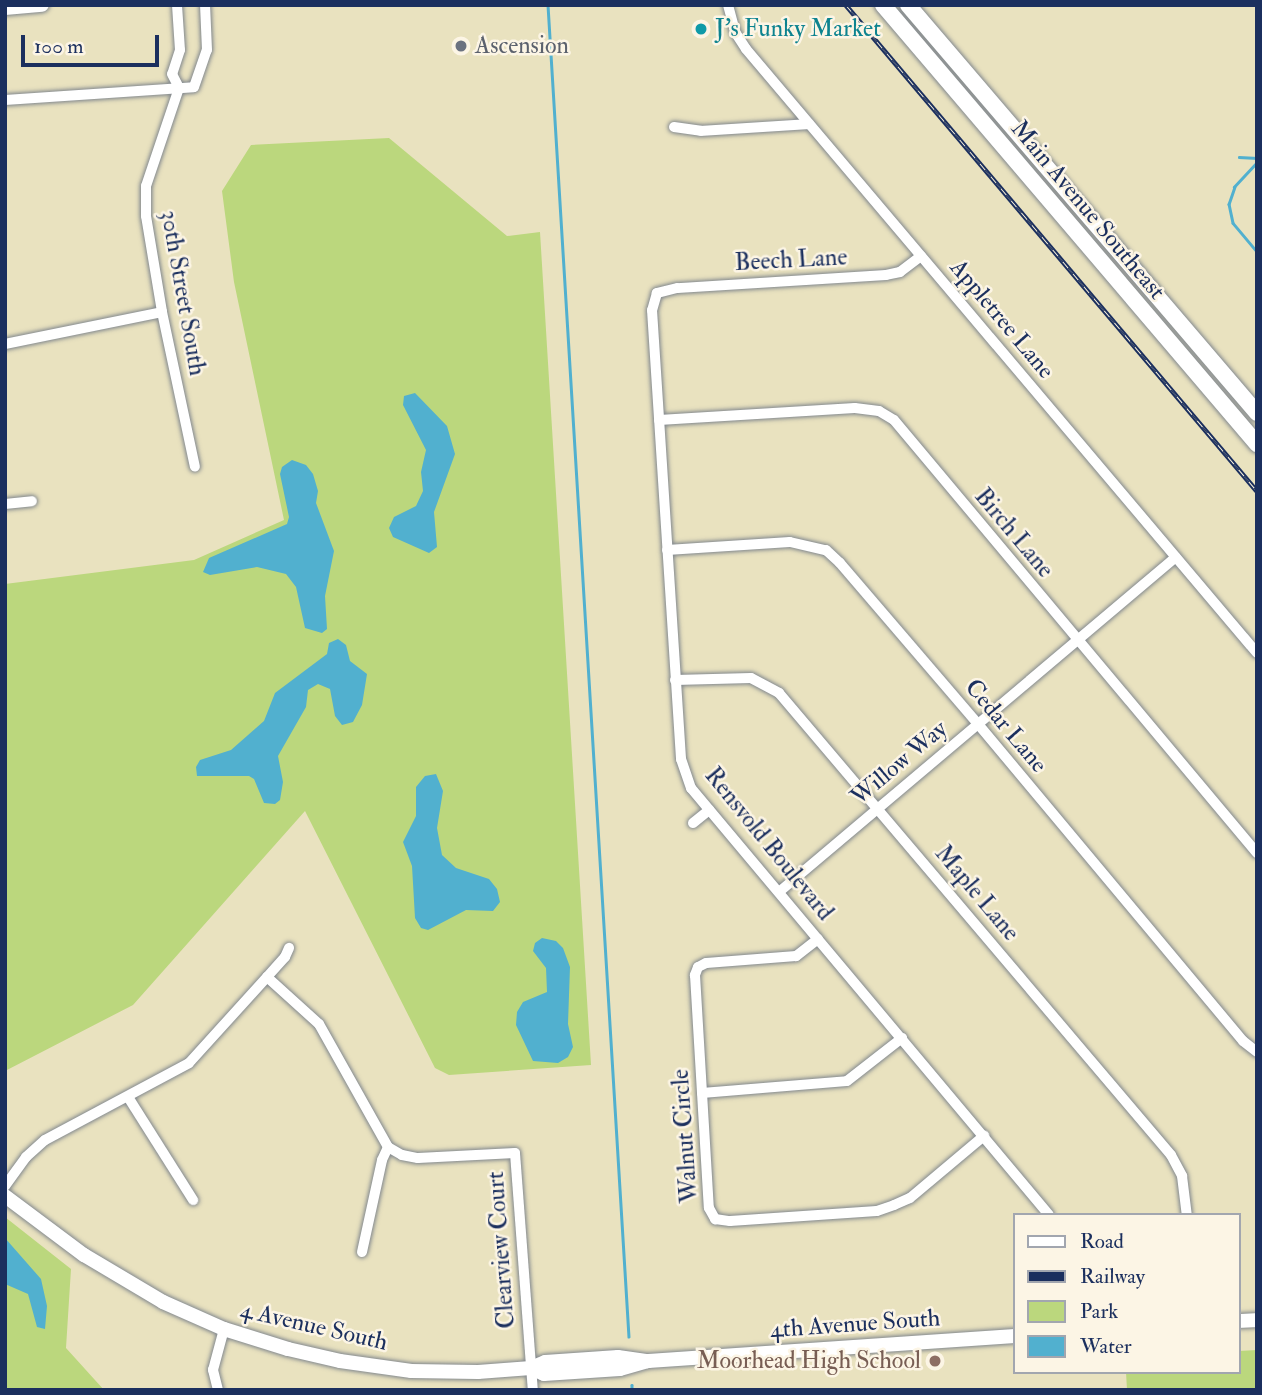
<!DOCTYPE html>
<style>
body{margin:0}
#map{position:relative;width:1262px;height:1395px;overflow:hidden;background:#e9e2bf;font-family:"IM FELL Double Pica",serif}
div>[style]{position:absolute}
.green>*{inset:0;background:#bbd77d}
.water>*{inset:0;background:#51b0cf}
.stream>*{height:2.5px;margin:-1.25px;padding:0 1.25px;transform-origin:1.25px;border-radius:1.25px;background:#51b0cf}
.roads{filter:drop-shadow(0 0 2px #82888e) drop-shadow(0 0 2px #82888e)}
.street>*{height:10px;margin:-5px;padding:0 5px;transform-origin:5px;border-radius:5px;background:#fff}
.secondary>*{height:14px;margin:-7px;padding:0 7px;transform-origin:7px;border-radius:7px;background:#fff}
.primary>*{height:16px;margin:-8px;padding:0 8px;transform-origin:8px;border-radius:8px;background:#fff}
.rail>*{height:5px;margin-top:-2.5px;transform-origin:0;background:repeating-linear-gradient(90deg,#fcf5e5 0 8px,#1b2f5e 0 16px);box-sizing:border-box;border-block:2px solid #1b2f5e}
.dots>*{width:19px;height:19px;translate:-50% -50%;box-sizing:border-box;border:4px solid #fcf5e5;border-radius:50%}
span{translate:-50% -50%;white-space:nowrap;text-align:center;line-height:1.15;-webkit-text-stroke:5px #fcf5e5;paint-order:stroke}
.culture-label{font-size:24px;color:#0d838f}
.left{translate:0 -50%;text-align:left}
.worship-label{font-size:24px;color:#5b616d}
.street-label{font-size:24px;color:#1b2f5e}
.education-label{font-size:24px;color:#785e54}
.right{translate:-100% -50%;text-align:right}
.frame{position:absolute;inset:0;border:7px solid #1b2f5e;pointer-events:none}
.legend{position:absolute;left:1013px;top:1213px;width:228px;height:161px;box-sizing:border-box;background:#fcf5e5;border:2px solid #a2a6af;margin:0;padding:9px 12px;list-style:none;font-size:21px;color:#1b2f5e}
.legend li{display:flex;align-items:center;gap:14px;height:35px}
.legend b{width:35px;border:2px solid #a2a6af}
.scale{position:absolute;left:21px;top:35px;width:138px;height:32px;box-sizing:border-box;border:4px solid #1b2f5e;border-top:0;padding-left:9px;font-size:21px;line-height:24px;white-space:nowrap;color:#1b2f5e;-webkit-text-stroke:5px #fcf5e5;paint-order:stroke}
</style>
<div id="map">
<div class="green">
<div style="clip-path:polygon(389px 138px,507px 236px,540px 232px,591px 1065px,449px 1075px,435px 1068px,305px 811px,133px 1005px,5px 1071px,5px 584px,194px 560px,284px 520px,234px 282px,222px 191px,251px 145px)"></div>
<div style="clip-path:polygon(5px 1217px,71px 1269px,66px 1348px,104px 1390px,5px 1390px)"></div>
<div style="clip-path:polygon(1257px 1350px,1257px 1390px,1127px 1390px,1126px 1372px,1239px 1372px,1239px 1351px)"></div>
</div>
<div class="water">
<div style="clip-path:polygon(415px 393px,447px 426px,455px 454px,434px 512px,437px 547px,429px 553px,393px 537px,389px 528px,394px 517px,416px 506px,423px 491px,421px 472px,426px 450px,403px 405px,404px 396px)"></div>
<div style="clip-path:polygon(292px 460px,306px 465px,313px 474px,318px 491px,316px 503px,334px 551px,325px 596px,327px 629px,322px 633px,305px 628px,296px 587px,286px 574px,257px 567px,210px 575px,203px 572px,209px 558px,287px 524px,289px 517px,280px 474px,282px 467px)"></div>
<div style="clip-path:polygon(338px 639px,346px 645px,350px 661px,367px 674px,362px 705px,353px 722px,342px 725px,335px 716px,330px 689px,318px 684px,308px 690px,306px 707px,278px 756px,283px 782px,280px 800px,275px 804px,264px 803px,254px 779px,249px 776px,197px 776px,196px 767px,200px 760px,231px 750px,264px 721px,275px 693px,327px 654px,329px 643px)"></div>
<div style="clip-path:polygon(436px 774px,443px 791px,437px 828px,442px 855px,456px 868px,489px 879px,497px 889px,500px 902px,493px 911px,466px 910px,428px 930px,421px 928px,415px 918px,412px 866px,403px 842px,416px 816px,416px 787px,425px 776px)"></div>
<div style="clip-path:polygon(542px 938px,556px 941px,563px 948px,570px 967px,568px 1024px,573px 1047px,568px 1057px,558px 1063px,533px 1061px,516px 1025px,517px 1012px,523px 1002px,547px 992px,546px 968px,533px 951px,535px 943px)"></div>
<div style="clip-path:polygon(5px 1238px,41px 1279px,47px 1306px,45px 1329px,37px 1327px,28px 1294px,5px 1284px)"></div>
</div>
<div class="stream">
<div style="left:548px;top:5px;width:1334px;rotate:86.52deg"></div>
<div style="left:1239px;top:157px;width:18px;rotate:3deg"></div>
<div style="left:1257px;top:163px;width:33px;rotate:133deg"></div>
<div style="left:1235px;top:187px;width:18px;rotate:109deg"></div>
<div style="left:1229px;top:204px;width:19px;rotate:78deg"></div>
<div style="left:1233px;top:223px;width:38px;rotate:50deg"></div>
<div style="left:632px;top:1385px;width:5px;rotate:90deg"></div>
</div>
<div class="roads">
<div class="street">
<div style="left:177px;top:5px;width:45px;rotate:86.2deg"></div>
<div style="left:180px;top:50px;width:25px;rotate:108deg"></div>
<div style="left:172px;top:74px;width:16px;rotate:63deg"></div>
<div style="left:179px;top:88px;width:103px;rotate:108.6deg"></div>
<div style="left:146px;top:186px;width:30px;rotate:90deg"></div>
<div style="left:146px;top:216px;width:97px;rotate:80.5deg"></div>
<div style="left:162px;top:312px;width:158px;rotate:78deg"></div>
<div style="left:728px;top:5px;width:28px;rotate:75deg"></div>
<div style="left:735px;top:32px;width:20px;rotate:57deg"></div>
<div style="left:746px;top:49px;width:791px;rotate:49.77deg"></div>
<div style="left:5px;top:100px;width:189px;rotate:-3.9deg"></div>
<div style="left:194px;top:87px;width:39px;rotate:-71deg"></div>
<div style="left:207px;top:50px;width:45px;rotate:-92.5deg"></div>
<div style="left:674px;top:127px;width:27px;rotate:8deg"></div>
<div style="left:701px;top:131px;width:108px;rotate:-3.7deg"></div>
<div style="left:921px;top:256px;width:26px;rotate:143deg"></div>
<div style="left:900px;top:272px;width:14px;rotate:168deg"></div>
<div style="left:886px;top:275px;width:209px;rotate:176.4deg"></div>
<div style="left:677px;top:288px;width:21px;rotate:166deg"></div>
<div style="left:657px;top:293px;width:18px;rotate:106deg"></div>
<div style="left:652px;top:310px;width:450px;rotate:86.3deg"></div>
<div style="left:681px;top:759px;width:31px;rotate:71deg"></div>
<div style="left:691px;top:788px;width:557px;rotate:50.02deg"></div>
<div style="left:5px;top:344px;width:160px;rotate:-11.5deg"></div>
<div style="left:659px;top:420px;width:196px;rotate:-3.5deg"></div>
<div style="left:855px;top:408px;width:24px;rotate:7deg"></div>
<div style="left:879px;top:411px;width:17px;rotate:31deg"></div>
<div style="left:894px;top:420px;width:565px;rotate:50.03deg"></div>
<div style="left:5px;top:504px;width:27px;rotate:-6deg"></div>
<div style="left:667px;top:550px;width:123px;rotate:-3.7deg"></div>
<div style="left:790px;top:542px;width:37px;rotate:13deg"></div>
<div style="left:826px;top:550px;width:19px;rotate:43deg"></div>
<div style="left:840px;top:563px;width:212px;rotate:49.4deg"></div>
<div style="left:978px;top:724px;width:413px;rotate:50.1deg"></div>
<div style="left:1243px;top:1041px;width:18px;rotate:38deg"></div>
<div style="left:675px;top:680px;width:76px;rotate:-1.5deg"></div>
<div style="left:751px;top:678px;width:32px;rotate:28deg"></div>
<div style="left:779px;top:693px;width:606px;rotate:49.69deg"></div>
<div style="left:1171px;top:1155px;width:24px;rotate:62deg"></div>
<div style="left:1182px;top:1176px;width:39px;rotate:83deg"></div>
<div style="left:693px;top:823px;width:21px;rotate:-39deg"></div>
<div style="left:779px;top:892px;width:519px;rotate:-40.16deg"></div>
<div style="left:818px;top:939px;width:28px;rotate:142deg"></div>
<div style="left:796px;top:956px;width:90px;rotate:175.6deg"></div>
<div style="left:706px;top:963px;width:9px;rotate:153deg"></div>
<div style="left:698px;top:967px;width:9px;rotate:111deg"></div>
<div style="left:695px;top:975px;width:233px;rotate:86.6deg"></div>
<div style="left:709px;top:1208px;width:13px;rotate:61deg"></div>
<div style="left:715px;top:1219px;width:15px;rotate:8deg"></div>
<div style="left:730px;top:1221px;width:147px;rotate:-3.9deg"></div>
<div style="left:877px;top:1211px;width:18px;rotate:-19deg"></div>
<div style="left:894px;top:1205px;width:17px;rotate:-24deg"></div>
<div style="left:910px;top:1198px;width:97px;rotate:-40deg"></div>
<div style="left:267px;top:977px;width:27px;rotate:-48deg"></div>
<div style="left:285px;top:957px;width:10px;rotate:-66deg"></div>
<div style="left:702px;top:1093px;width:145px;rotate:-4.7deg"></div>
<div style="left:847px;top:1081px;width:70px;rotate:-38deg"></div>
<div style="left:128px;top:1097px;width:122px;rotate:57.7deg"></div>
<div style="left:5px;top:1186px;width:36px;rotate:-54deg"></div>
<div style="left:26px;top:1157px;width:25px;rotate:-42deg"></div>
<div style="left:45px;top:1140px;width:163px;rotate:-28.1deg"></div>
<div style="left:189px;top:1063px;width:116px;rotate:-47.8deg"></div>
<div style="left:267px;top:977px;width:70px;rotate:42.1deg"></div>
<div style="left:319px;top:1024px;width:141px;rotate:60.7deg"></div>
<div style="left:388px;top:1147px;width:16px;rotate:30deg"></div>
<div style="left:402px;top:1155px;width:16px;rotate:11deg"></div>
<div style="left:418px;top:1158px;width:97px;rotate:-3deg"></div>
<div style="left:515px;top:1153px;width:238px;rotate:85.7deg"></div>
<div style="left:362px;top:1252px;width:94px;rotate:-77.7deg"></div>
<div style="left:382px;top:1160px;width:14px;rotate:-65deg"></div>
<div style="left:218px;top:1390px;width:21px;rotate:-104deg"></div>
<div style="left:213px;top:1370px;width:42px;rotate:-75deg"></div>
</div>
<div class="secondary">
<div style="left:5px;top:8px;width:37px;rotate:-5deg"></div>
<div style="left:5px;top:1196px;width:99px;rotate:36.8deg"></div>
<div style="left:84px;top:1255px;width:92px;rotate:30.7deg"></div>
<div style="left:163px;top:1302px;width:67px;rotate:23.9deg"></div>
<div style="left:224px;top:1329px;width:67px;rotate:17.4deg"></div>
<div style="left:288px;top:1349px;width:53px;rotate:13deg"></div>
<div style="left:340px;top:1361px;width:72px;rotate:8deg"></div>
<div style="left:411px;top:1371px;width:67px;rotate:0.9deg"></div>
<div style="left:478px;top:1372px;width:53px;rotate:-4.3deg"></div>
<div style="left:531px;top:1368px;width:14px;rotate:25deg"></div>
<div style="left:544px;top:1374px;width:76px;rotate:-3.8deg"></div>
<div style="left:620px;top:1369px;width:29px;rotate:-16deg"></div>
<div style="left:1239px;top:1321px;width:18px;rotate:-3deg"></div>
<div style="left:531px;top:1368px;width:15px;rotate:-23deg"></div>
<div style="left:545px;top:1362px;width:73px;rotate:-3.9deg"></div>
<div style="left:618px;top:1357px;width:30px;rotate:8deg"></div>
<div style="left:648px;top:1361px;width:368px;rotate:-3.9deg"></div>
</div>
<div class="primary">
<div style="left:883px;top:5px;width:577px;rotate:49.57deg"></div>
<div style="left:908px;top:5px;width:537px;rotate:49.46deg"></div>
</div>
</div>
<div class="rail">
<div style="left:846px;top:5px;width:636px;rotate:49.78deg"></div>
</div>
<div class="dots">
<div style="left:701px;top:29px;background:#0f9aa8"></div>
<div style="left:461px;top:46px;background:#6b7280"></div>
<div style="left:935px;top:1361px;background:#8d6e63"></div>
</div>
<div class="culture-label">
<span class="left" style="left:715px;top:29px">J's Funky Market</span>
</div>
<div class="worship-label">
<span class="left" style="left:475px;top:46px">Ascension</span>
</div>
<div class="street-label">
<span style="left:1088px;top:210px;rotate:50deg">Main Avenue Southeast</span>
<span style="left:791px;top:260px;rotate:-3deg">Beech Lane</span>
<span style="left:183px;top:293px;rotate:80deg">30th Street South</span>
<span style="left:1002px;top:319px;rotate:50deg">Appletree Lane</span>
<span style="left:1014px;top:533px;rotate:50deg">Birch Lane</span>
<span style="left:1006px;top:726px;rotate:50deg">Cedar Lane</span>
<span style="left:899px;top:763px;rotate:-40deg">Willow Way</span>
<span style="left:769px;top:844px;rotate:51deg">Rensvold Boulevard</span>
<span style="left:977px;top:893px;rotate:50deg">Maple Lane</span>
<span style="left:685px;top:1136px;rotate:-94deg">Walnut Circle</span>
<span style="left:501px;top:1250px;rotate:-94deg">Clearview Court</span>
<span style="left:855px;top:1324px;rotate:-4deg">4th Avenue South</span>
<span style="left:314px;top:1326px;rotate:13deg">4 Avenue South</span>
</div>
<div class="education-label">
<span class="right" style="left:921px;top:1361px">Moorhead High School</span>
</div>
<div class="frame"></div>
<ul class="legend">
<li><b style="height:9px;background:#fff"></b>Road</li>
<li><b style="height:9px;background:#1b2f5e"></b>Railway</li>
<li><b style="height:19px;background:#bbd77d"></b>Park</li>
<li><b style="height:19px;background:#51b0cf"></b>Water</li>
</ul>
<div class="scale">100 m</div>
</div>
